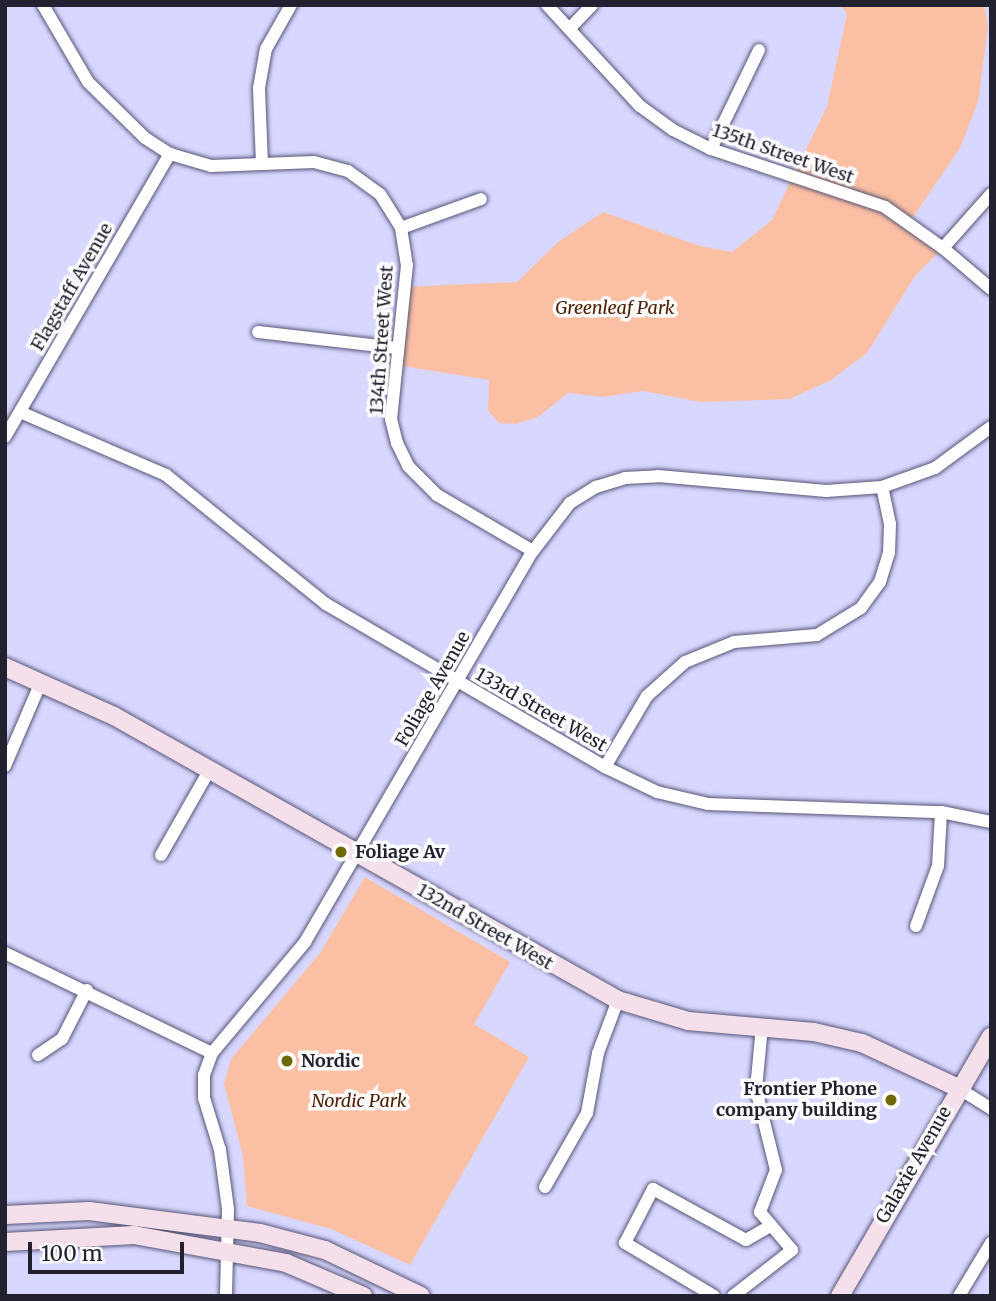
<!DOCTYPE html>
<style>
body{margin:0}
#map{position:relative;width:996px;height:1301px;overflow:hidden;background:#d8d7ff;font-family:Merriweather,serif}
div>[style]{position:absolute}
.green>*{inset:0;background:#fbbfa3}
.roads{filter:drop-shadow(0 0 2px #575678) drop-shadow(0 0 2px #575678)}
.street>*{height:12px;margin:-6px;padding:0 6px;transform-origin:6px;border-radius:6px;background:#fff}
.secondary>*{height:18px;margin:-9px;padding:0 9px;transform-origin:9px;border-radius:9px;background:#f4dfeb}
.dots>*{width:19px;height:19px;translate:-50% -50%;box-sizing:border-box;border:4px solid #fcfcfc;border-radius:50%}
span{translate:-50% -50%;white-space:nowrap;text-align:center;line-height:1.15;-webkit-text-stroke:7px #fcfcfc;paint-order:stroke}
.street-label{font-size:18px;color:#21212f}
.park-label{font-size:18px;color:#502005;font-style:italic}
.poi-label{font-size:18px;color:#21212f;font-weight:700}
.left{translate:0 -50%;text-align:left}
.right{translate:-100% -50%;text-align:right}
.frame{position:absolute;inset:0;border:7px solid #21212f;pointer-events:none}
.scale{position:absolute;left:28px;top:1242px;width:156px;height:32px;box-sizing:border-box;border:4px solid #21212f;border-top:0;padding-left:9px;font-size:21px;line-height:24px;white-space:nowrap;color:#21212f;-webkit-text-stroke:5px #fcfcfc;paint-order:stroke}
</style>
<div id="map">
<div class="green">
<div style="clip-path:polygon(840px 5px,984px 5px,988px 27px,978px 102px,960px 148px,909px 223px,943px 248px,915px 276px,867px 353px,831px 380px,790px 399px,701px 402px,643px 391px,603px 397px,568px 393px,538px 417px,516px 424px,499px 423px,488px 411px,489px 380px,396px 365px,404px 287px,517px 282px,558px 242px,603px 212px,700px 246px,732px 252px,772px 220px,827px 106px,847px 14px)"></div>
<div style="clip-path:polygon(365px 877px,510px 962px,474px 1024px,529px 1057px,410px 1265px,331px 1229px,247px 1206px,243px 1156px,224px 1084px,231px 1059px,320px 953px)"></div>
</div>
<div class="roads">
<div class="street">
<div style="left:43px;top:5px;width:89px;rotate:59.7deg"></div>
<div style="left:88px;top:82px;width:80px;rotate:44.5deg"></div>
<div style="left:145px;top:138px;width:30px;rotate:33deg"></div>
<div style="left:170px;top:154px;width:43px;rotate:16.3deg"></div>
<div style="left:211px;top:166px;width:103px;rotate:-2.2deg"></div>
<div style="left:314px;top:162px;width:35px;rotate:15deg"></div>
<div style="left:348px;top:171px;width:39px;rotate:36deg"></div>
<div style="left:380px;top:194px;width:40px;rotate:58deg"></div>
<div style="left:401px;top:228px;width:37px;rotate:81deg"></div>
<div style="left:407px;top:265px;width:155px;rotate:95.9deg"></div>
<div style="left:391px;top:419px;width:25px;rotate:76deg"></div>
<div style="left:397px;top:443px;width:25px;rotate:64deg"></div>
<div style="left:408px;top:466px;width:41px;rotate:45deg"></div>
<div style="left:437px;top:495px;width:111px;rotate:30.3deg"></div>
<div style="left:547px;top:5px;width:137px;rotate:47.4deg"></div>
<div style="left:640px;top:106px;width:41px;rotate:36deg"></div>
<div style="left:673px;top:130px;width:42px;rotate:26.6deg"></div>
<div style="left:711px;top:149px;width:183px;rotate:18.4deg"></div>
<div style="left:885px;top:207px;width:71px;rotate:35.3deg"></div>
<div style="left:943px;top:248px;width:63px;rotate:40.5deg"></div>
<div style="left:571px;top:27px;width:30px;rotate:-46deg"></div>
<div style="left:711px;top:149px;width:110px;rotate:-64.1deg"></div>
<div style="left:262px;top:164px;width:76px;rotate:-92.3deg"></div>
<div style="left:259px;top:88px;width:40px;rotate:-80deg"></div>
<div style="left:266px;top:49px;width:51px;rotate:-60.4deg"></div>
<div style="left:401px;top:228px;width:85px;rotate:-19.9deg"></div>
<div style="left:943px;top:248px;width:72px;rotate:-48.4deg"></div>
<div style="left:258px;top:332px;width:140px;rotate:6.6deg"></div>
<div style="left:20px;top:412px;width:159px;rotate:23.3deg"></div>
<div style="left:166px;top:475px;width:206px;rotate:38.9deg"></div>
<div style="left:326px;top:604px;width:323px;rotate:30.3deg"></div>
<div style="left:605px;top:767px;width:58px;rotate:25.7deg"></div>
<div style="left:657px;top:792px;width:52px;rotate:13.2deg"></div>
<div style="left:708px;top:804px;width:233px;rotate:2deg"></div>
<div style="left:941px;top:812px;width:51px;rotate:11.3deg"></div>
<div style="left:5px;top:437px;width:328px;rotate:-59.8deg"></div>
<div style="left:5px;top:766px;width:91px;rotate:-66.8deg"></div>
<div style="left:605px;top:767px;width:82px;rotate:-59.4deg"></div>
<div style="left:647px;top:696px;width:51px;rotate:-41.8deg"></div>
<div style="left:685px;top:662px;width:53px;rotate:-22.2deg"></div>
<div style="left:734px;top:642px;width:83px;rotate:-4.8deg"></div>
<div style="left:817px;top:635px;width:52px;rotate:-31.5deg"></div>
<div style="left:861px;top:608px;width:32px;rotate:-54deg"></div>
<div style="left:880px;top:582px;width:30px;rotate:-73deg"></div>
<div style="left:889px;top:553px;width:29px;rotate:-88deg"></div>
<div style="left:890px;top:524px;width:38px;rotate:-102deg"></div>
<div style="left:161px;top:855px;width:99px;rotate:-60.3deg"></div>
<div style="left:916px;top:926px;width:64px;rotate:-69.9deg"></div>
<div style="left:938px;top:866px;width:54px;rotate:-86.8deg"></div>
<div style="left:5px;top:953px;width:230px;rotate:25.8deg"></div>
<div style="left:38px;top:1055px;width:29px;rotate:-34deg"></div>
<div style="left:62px;top:1039px;width:55px;rotate:-63deg"></div>
<div style="left:958px;top:1088px;width:39px;rotate:32deg"></div>
<div style="left:545px;top:1187px;width:85px;rotate:-60.4deg"></div>
<div style="left:587px;top:1113px;width:61px;rotate:-79.6deg"></div>
<div style="left:598px;top:1053px;width:57px;rotate:-69.3deg"></div>
<div style="left:226px;top:1296px;width:87px;rotate:-88.7deg"></div>
<div style="left:228px;top:1209px;width:60px;rotate:-97.7deg"></div>
<div style="left:220px;top:1150px;width:54px;rotate:-107.1deg"></div>
<div style="left:204px;top:1098px;width:23px;rotate:-90deg"></div>
<div style="left:204px;top:1075px;width:23px;rotate:-70deg"></div>
<div style="left:212px;top:1053px;width:145px;rotate:-50deg"></div>
<div style="left:305px;top:942px;width:453px;rotate:-59.8deg"></div>
<div style="left:533px;top:551px;width:61px;rotate:-52.4deg"></div>
<div style="left:570px;top:503px;width:31px;rotate:-32deg"></div>
<div style="left:596px;top:487px;width:30px;rotate:-17deg"></div>
<div style="left:625px;top:478px;width:33px;rotate:-3deg"></div>
<div style="left:658px;top:476px;width:169px;rotate:5.1deg"></div>
<div style="left:826px;top:491px;width:56px;rotate:-4.1deg"></div>
<div style="left:882px;top:487px;width:56px;rotate:-19.7deg"></div>
<div style="left:935px;top:468px;width:69px;rotate:-36.2deg"></div>
<div style="left:714px;top:1296px;width:104px;rotate:-149.2deg"></div>
<div style="left:625px;top:1243px;width:61px;rotate:-62.6deg"></div>
<div style="left:653px;top:1189px;width:106px;rotate:28.7deg"></div>
<div style="left:746px;top:1240px;width:28px;rotate:-30deg"></div>
<div style="left:733px;top:1296px;width:75px;rotate:-37.9deg"></div>
<div style="left:792px;top:1250px;width:50px;rotate:-130.1deg"></div>
<div style="left:760px;top:1212px;width:45px;rotate:-69.1deg"></div>
<div style="left:776px;top:1170px;width:83px;rotate:-103.9deg"></div>
<div style="left:756px;top:1089px;width:62px;rotate:-84.5deg"></div>
<div style="left:959px;top:1296px;width:62px;rotate:-58.9deg"></div>
</div>
<div class="secondary">
<div style="left:5px;top:667px;width:120px;rotate:24.2deg"></div>
<div style="left:114px;top:716px;width:579px;rotate:29.4deg"></div>
<div style="left:618px;top:1000px;width:73px;rotate:16.7deg"></div>
<div style="left:688px;top:1021px;width:126px;rotate:5deg"></div>
<div style="left:814px;top:1032px;width:49px;rotate:12.9deg"></div>
<div style="left:862px;top:1043px;width:106px;rotate:25.1deg"></div>
<div style="left:5px;top:1215px;width:84px;rotate:-2.7deg"></div>
<div style="left:89px;top:1211px;width:172px;rotate:7.3deg"></div>
<div style="left:260px;top:1233px;width:67px;rotate:14.7deg"></div>
<div style="left:325px;top:1250px;width:106px;rotate:25.6deg"></div>
<div style="left:5px;top:1242px;width:129px;rotate:-3.1deg"></div>
<div style="left:134px;top:1235px;width:155px;rotate:10.4deg"></div>
<div style="left:286px;top:1263px;width:84px;rotate:23.2deg"></div>
<div style="left:840px;top:1296px;width:300px;rotate:-59.8deg"></div>
</div>
</div>
<div class="dots">
<div style="left:341px;top:852px;background:#6f6902"></div>
<div style="left:287px;top:1061px;background:#6f6902"></div>
<div style="left:891px;top:1100px;background:#6f6902"></div>
</div>
<div class="street-label">
<span style="left:783px;top:154px;rotate:19deg">135th Street West</span>
<span style="left:72px;top:287px;rotate:-60deg">Flagstaff Avenue</span>
<span style="left:382px;top:340px;rotate:-86deg">134th Street West</span>
<span style="left:433px;top:689px;rotate:-60deg">Foliage Avenue</span>
<span style="left:541px;top:710px;rotate:30deg">133rd Street West</span>
<span style="left:485px;top:927px;rotate:30deg">132nd Street West</span>
<span style="left:914px;top:1165px;rotate:-60deg">Galaxie Avenue</span>
</div>
<div class="park-label">
<span style="left:615px;top:308px">Greenleaf Park</span>
<span style="left:359px;top:1101px">Nordic Park</span>
</div>
<div class="poi-label">
<span class="left" style="left:355px;top:852px">Foliage Av</span>
<span class="left" style="left:301px;top:1061px">Nordic</span>
<span class="right" style="left:877px;top:1100px">Frontier Phone<br>company building</span>
</div>
<div class="frame"></div>
<div class="scale">100 m</div>
</div>
